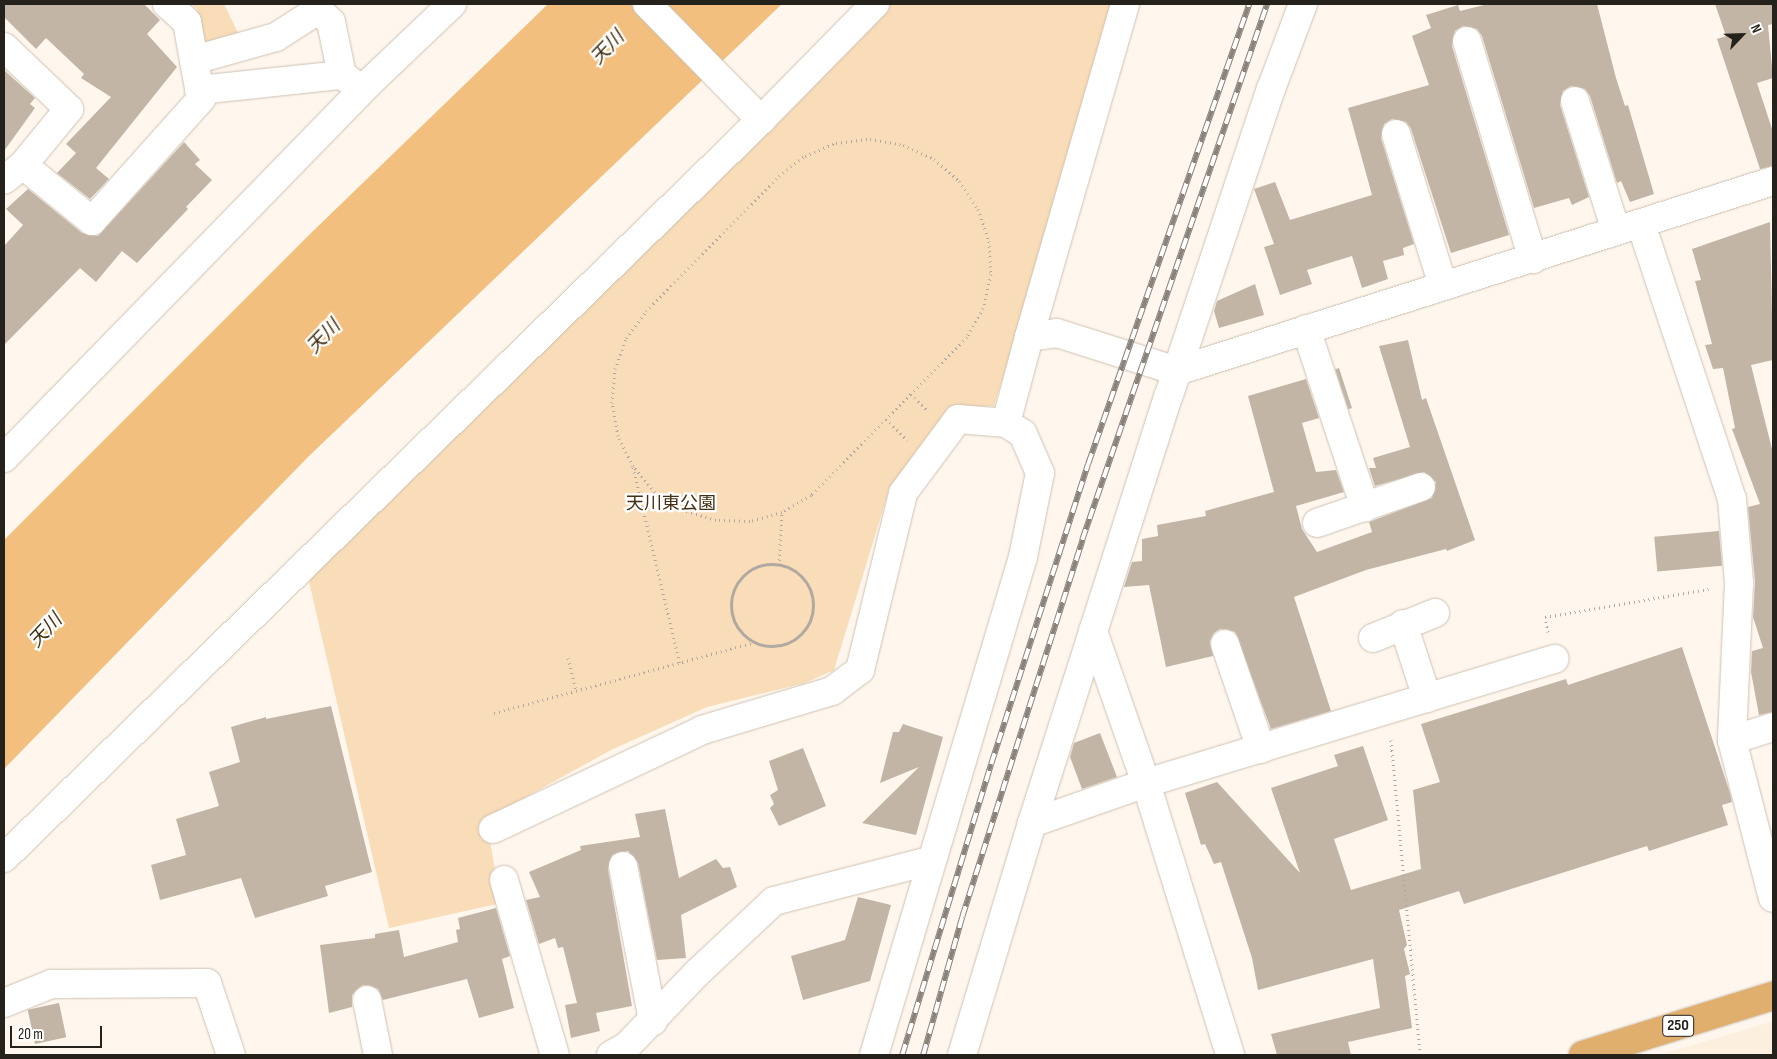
<!DOCTYPE html>
<meta charset="utf-8">
<style>
body{margin:0}
#map{position:relative;width:1777px;height:1059px;overflow:hidden;background:#fff7ee;font-family:"Sofia Sans Condensed","Noto Sans JP",sans-serif}
div>[style]{position:absolute}
.built>*{inset:0;background:#fdefdd}
.green>*{inset:0;background:#f9dcb8}
.water>*{inset:0;background:#f2bf7e}
.building>*{inset:0;background:#c2b5a6;transform-origin:0 0}
.path>*{height:3px;margin-top:-1.5px;transform-origin:0;background:repeating-linear-gradient(90deg,#b0a9a2 0 1px,transparent 0 5px)}
.path>.ring{margin:-1.5px;padding:0;box-sizing:content-box;background:none;border:3px solid #b0a9a2;border-radius:50%}
.roads{filter:drop-shadow(0 0 1px #cec1b2) drop-shadow(0 0 1px #cec1b2)}
.minor>*{height:28px;margin:-14px;padding:0 14px;transform-origin:14px;border-radius:14px;background:#fff}
.highway>*{height:28px;margin:-14px;padding:0 14px;transform-origin:14px;border-radius:14px;background:#e0ae6d}
.rail>*{height:5.5px;margin-top:-2.75px;transform-origin:0;background:repeating-linear-gradient(90deg,#fff 0 11px,#89837c 0 22px);box-sizing:border-box;border-block:1px solid #89837c}
span{translate:-50% -50%;white-space:nowrap;text-align:center;line-height:1.15;-webkit-text-stroke:4.5px #fff;paint-order:stroke}
.shield-label span{padding:1px 4px;background:#fff;border:1px solid;border-radius:4px;-webkit-text-stroke-width:0}
.shield-label{font-size:16px;color:#25211b;font-weight:700}
.park-label{font-size:18px;color:#442f13}
.water-label{font-size:19px;color:#432e11;font-style:italic}
.frame{position:absolute;inset:0;border:5px solid #25211b;pointer-events:none}
.north{position:absolute;left:1717px;top:10px;width:50px;height:50px;-webkit-text-stroke:4px #fff;paint-order:stroke;rotate:66deg;font-size:14px;font-weight:700;line-height:20px;text-align:center;color:#25211b}
.north::after{content:'';display:block;margin:auto;width:18px;height:22px;background:#25211b;clip-path:polygon(50% 0,100% 100%,50% 72%,0 100%)}
.scale{position:absolute;left:10px;top:1026px;width:92px;height:22px;box-sizing:border-box;border:2px solid #25211b;border-top:0;padding-left:6px;font-size:15px;line-height:18px;white-space:nowrap;color:#25211b;-webkit-text-stroke:4px #fff;paint-order:stroke}
</style>
<div id="map">
<div class="built">
<div style="clip-path:polygon(1773px 1021px,1773px 1055px,1660px 1055px)"></div>
</div>
<div class="green">
<div style="clip-path:polygon(191px 4px,224px 4px,240px 37px,201px 52px,197px 9px)"></div>
<div style="clip-path:polygon(885px 4px,1118px 4px,994px 406px,959px 407px,889px 490px,834px 670px,805px 683px,707px 707px,611px 750px,486px 819px,501px 903px,389px 928px,307px 573px)"></div>
</div>
<div class="water">
<div style="clip-path:polygon(548px 4px,782px 4px,308px 457px,4px 769px,4px 540px,310px 234px)"></div>
</div>
<div class="building">
<div style="clip-path:polygon(4px 4px,144px 4px,160px 20px,147px 34px,177px 67px,96px 168px,109px 179px,90px 199px,57px 173px,76px 153px,66px 144px,111px 97px,81px 78px,84px 74px,46px 38px,36px 49px,4px 17px)"></div>
<div style="clip-path:polygon(1488px 4px,1597px 4px,1616px 78px,1625px 106px,1628px 105px,1654px 194px,1630px 202px,1621px 181px,1617px 183px,1590px 96px,1585px 89px,1571px 86px,1563px 91px,1560px 105px,1589px 197px,1572px 205px,1569px 198px,1534px 208px,1482px 36px,1477px 29px,1463px 26px,1455px 31px,1452px 46px,1509px 235px,1451px 253px,1411px 129px,1406px 122px,1392px 119px,1384px 124px,1381px 138px,1414px 244px,1403px 248px,1404px 255px,1383px 261px,1388px 279px,1362px 288px,1352px 256px,1307px 270px,1312px 284px,1280px 295px,1264px 247px,1274px 244px,1254px 189px,1275px 182px,1290px 220px,1372px 195px,1348px 108px,1429px 85px,1412px 36px,1431px 28px,1426px 15px,1458px 5px,1460px 11px)"></div>
<div style="clip-path:polygon(1715px 4px,1773px 4px,1773px 24px,1768px 25px,1773px 78px,1757px 83px,1773px 132px,1773px 166px,1760px 169px,1717px 39px,1726px 36px)"></div>
<div style="clip-path:polygon(4px 70px,35px 98px,30px 104px,35px 108px,4px 151px)"></div>
<div style="clip-path:polygon(184px 142px,200px 160px,195px 164px,212px 180px,186px 207px,188px 209px,137px 263px,122px 251px,96px 282px,80px 268px,4px 345px,4px 246px,23px 225px,6px 209px,28px 189px,82px 233px,98px 236px)"></div>
<div style="clip-path:polygon(1770px 222px,1773px 360px,1751px 365px,1773px 453px,1773px 712px,1759px 715px,1751px 672px,1752px 651px,1763px 648px,1753px 617px,1755px 582px,1748px 507px,1760px 504px,1732px 429px,1735px 428px,1723px 368px,1713px 369px,1705px 345px,1712px 344px,1695px 281px,1701px 280px,1692px 249px)"></div>
<div style="clip-path:polygon(1255px 284px,1264px 315px,1219px 328px,1214px 311px,1217px 301px)"></div>
<div style="clip-path:polygon(1408px 340px,1422px 400px,1426px 398px,1475px 540px,1447px 551px,1446px 549px,1366px 570px,1294px 597px,1331px 711px,1271px 729px,1235px 632px,1220px 629px,1214px 633px,1210px 641px,1213px 656px,1166px 667px,1149px 585px,1124px 587px,1132px 562px,1142px 561px,1142px 539px,1158px 536px,1157px 525px,1206px 516px,1205px 511px,1274px 492px,1248px 396px,1306px 379px,1319px 418px,1302px 423px,1316px 472px,1336px 470px,1344px 492px,1296px 506px,1302px 529px,1317px 552px,1372px 532px,1369px 522px,1432px 498px,1436px 482px,1424px 472px,1375px 486px,1369px 468px,1376px 468px,1373px 458px,1410px 447px,1379px 346px)"></div>
<div style="left:1339px;top:368px;width:42px;height:4px;rotate:72deg"></div>
<div style="left:1719px;top:531px;width:35px;height:65px;rotate:85deg"></div>
<div style="clip-path:polygon(1682px 647px,1730px 793px,1732px 802px,1722px 805px,1728px 825px,1649px 851px,1647px 846px,1464px 904px,1459px 891px,1399px 910px,1407px 945px,1404px 949px,1410px 974px,1405px 976px,1412px 1028px,1348px 1042px,1351px 1055px,1277px 1055px,1271px 1034px,1380px 1008px,1373px 959px,1258px 990px,1252px 958px,1221px 862px,1214px 864px,1205px 844px,1201px 845px,1185px 793px,1217px 782px,1300px 873px,1271px 788px,1338px 766px,1334px 755px,1363px 746px,1388px 820px,1334px 839px,1351px 890px,1421px 869px,1413px 790px,1440px 782px,1421px 724px,1566px 679px,1568px 685px)"></div>
<div style="clip-path:polygon(331px 706px,372px 872px,325px 886px,328px 896px,255px 918px,241px 878px,160px 900px,151px 865px,186px 855px,176px 819px,219px 806px,209px 772px,240px 762px,231px 727px,266px 717px,266px 719px)"></div>
<div style="clip-path:polygon(903px 724px,943px 737px,916px 835px,862px 823px,919px 767px,880px 783px,893px 732px,899px 732px)"></div>
<div style="clip-path:polygon(1100px 733px,1117px 777px,1082px 789px,1070px 757px,1074px 743px)"></div>
<div style="clip-path:polygon(803px 748px,826px 806px,779px 826px,770px 808px,774px 804px,770px 795px,778px 790px,769px 761px)"></div>
<div style="clip-path:polygon(665px 809px,679px 878px,716px 859px,723px 868px,730px 867px,737px 887px,681px 915px,686px 958px,657px 960px,638px 863px,628px 851px,612px 855px,608px 869px,632px 1006px,596px 1013px,600px 1031px,571px 1038px,565px 1005px,577px 1003px,563px 947px,558px 948px,555px 938px,539px 944px,526px 900px,540px 897px,529px 872px,581px 850px,580px 846px,640px 837px,635px 814px)"></div>
<div style="clip-path:polygon(858px 897px,891px 905px,870px 981px,803px 1000px,791px 956px,845px 940px)"></div>
<div style="clip-path:polygon(496px 908px,510px 956px,502px 959px,514px 1008px,479px 1018px,467px 979px,383px 1000px,378px 989px,363px 985px,352px 995px,352px 1007px,329px 1013px,320px 945px,375px 938px,375px 934px,399px 930px,404px 957px,458px 942px,456px 930px,460px 929px,458px 918px)"></div>
<div style="left:59px;top:1003px;width:35px;height:32px;rotate:78deg"></div>
</div>
<div class="path">
<div style="left:870px;top:139px;width:34px;rotate:10deg"></div>
<div style="left:903px;top:145px;width:34px;rotate:24deg"></div>
<div style="left:934px;top:159px;width:33px;rotate:41deg"></div>
<div style="left:959px;top:181px;width:34px;rotate:56deg"></div>
<div style="left:978px;top:209px;width:34px;rotate:71deg"></div>
<div style="left:989px;top:241px;width:33px;rotate:87deg"></div>
<div style="left:991px;top:274px;width:35px;rotate:103deg"></div>
<div style="left:983px;top:308px;width:33px;rotate:119deg"></div>
<div style="left:967px;top:337px;width:222px;rotate:134.6deg"></div>
<div style="left:811px;top:495px;width:34px;rotate:150deg"></div>
<div style="left:782px;top:512px;width:33px;rotate:164deg"></div>
<div style="left:750px;top:521px;width:34px;rotate:-178deg"></div>
<div style="left:716px;top:520px;width:34px;rotate:-163deg"></div>
<div style="left:683px;top:510px;width:33px;rotate:-147deg"></div>
<div style="left:655px;top:492px;width:34px;rotate:-130deg"></div>
<div style="left:633px;top:466px;width:34px;rotate:-117deg"></div>
<div style="left:618px;top:436px;width:34px;rotate:-100deg"></div>
<div style="left:612px;top:403px;width:34px;rotate:-85deg"></div>
<div style="left:615px;top:369px;width:33px;rotate:-70deg"></div>
<div style="left:626px;top:338px;width:34px;rotate:-53deg"></div>
<div style="left:646px;top:311px;width:190px;rotate:-45.4deg"></div>
<div style="left:779px;top:176px;width:33px;rotate:-38deg"></div>
<div style="left:805px;top:156px;width:34px;rotate:-23deg"></div>
<div style="left:836px;top:143px;width:34px;rotate:-7deg"></div>
<div style="left:911px;top:394px;width:24px;rotate:45deg"></div>
<div style="left:886px;top:419px;width:30px;rotate:45deg"></div>
<div style="left:633px;top:467px;width:203px;rotate:76.6deg"></div>
<div class="ring" style="left:731px;top:564px;width:79px;height:79px"></div>
<div style="left:779px;top:565px;width:53px;rotate:-86.8deg"></div>
<div style="left:1548px;top:632px;width:15px;rotate:-101deg"></div>
<div style="left:1545px;top:617px;width:166px;rotate:-9.7deg"></div>
<div style="left:568px;top:658px;width:33px;rotate:76deg"></div>
<div style="left:494px;top:713px;width:271px;rotate:-15.2deg"></div>
<div style="left:1391px;top:740px;width:316px;rotate:84.7deg"></div>
</div>
<div class="roads">
<div class="minor">
<div style="left:647px;top:4px;width:163px;rotate:45.5deg"></div>
<div style="left:1467px;top:41px;width:228px;rotate:73.2deg"></div>
<div style="left:4px;top:47px;width:90px;rotate:43.6deg"></div>
<div style="left:69px;top:109px;width:72px;rotate:129.4deg"></div>
<div style="left:23px;top:165px;width:24px;rotate:142deg"></div>
<div style="left:194px;top:60px;width:85px;rotate:-15.7deg"></div>
<div style="left:276px;top:37px;width:50px;rotate:-32.7deg"></div>
<div style="left:318px;top:10px;width:18px;rotate:43deg"></div>
<div style="left:331px;top:22px;width:54px;rotate:78.3deg"></div>
<div style="left:199px;top:90px;width:144px;rotate:-6deg"></div>
<div style="left:342px;top:75px;width:17px;rotate:36deg"></div>
<div style="left:1575px;top:101px;width:136px;rotate:72.5deg"></div>
<div style="left:1396px;top:134px;width:159px;rotate:72.8deg"></div>
<div style="left:23px;top:165px;width:89px;rotate:39.1deg"></div>
<div style="left:92px;top:221px;width:164px;rotate:-48.2deg"></div>
<div style="left:201px;top:99px;width:78px;rotate:-100.3deg"></div>
<div style="left:187px;top:22px;width:27px;rotate:-138deg"></div>
<div style="left:1641px;top:224px;width:290px;rotate:71.7deg"></div>
<div style="left:1732px;top:499px;width:84px;rotate:85.2deg"></div>
<div style="left:1739px;top:583px;width:157px;rotate:92.6deg"></div>
<div style="left:1732px;top:740px;width:163px;rotate:75.5deg"></div>
<div style="left:1306px;top:329px;width:188px;rotate:71.7deg"></div>
<div style="left:1029px;top:337px;width:347px;rotate:-73.9deg"></div>
<div style="left:4px;top:458px;width:523px;rotate:-45.77deg"></div>
<div style="left:369px;top:83px;width:115px;rotate:-43.6deg"></div>
<div style="left:1317px;top:523px;width:110px;rotate:-19.1deg"></div>
<div style="left:1403px;top:624px;width:78px;rotate:72deg"></div>
<div style="left:1093px;top:631px;width:161px;rotate:70.8deg"></div>
<div style="left:1146px;top:783px;width:285px;rotate:72.8deg"></div>
<div style="left:1373px;top:638px;width:67px;rotate:-22deg"></div>
<div style="left:1225px;top:644px;width:111px;rotate:71.1deg"></div>
<div style="left:1732px;top:740px;width:43px;rotate:-17.6deg"></div>
<div style="left:1032px;top:823px;width:121px;rotate:-19.3deg"></div>
<div style="left:1146px;top:783px;width:427px;rotate:-16.9deg"></div>
<div style="left:493px;top:829px;width:231px;rotate:-25.3deg"></div>
<div style="left:702px;top:730px;width:136px;rotate:-16.7deg"></div>
<div style="left:832px;top:691px;width:35px;rotate:-37deg"></div>
<div style="left:860px;top:670px;width:182px;rotate:-76.3deg"></div>
<div style="left:903px;top:493px;width:92px;rotate:-53.4deg"></div>
<div style="left:958px;top:419px;width:48px;rotate:4.8deg"></div>
<div style="left:1006px;top:423px;width:89px;rotate:-75deg"></div>
<div style="left:1029px;top:337px;width:28px;rotate:-8deg"></div>
<div style="left:1057px;top:333px;width:126px;rotate:17.6deg"></div>
<div style="left:1177px;top:371px;width:626px;rotate:-17.68deg"></div>
<div style="left:4px;top:858px;width:1057px;rotate:-44.27deg"></div>
<div style="left:761px;top:120px;width:163px;rotate:-45.5deg"></div>
<div style="left:623px;top:866px;width:158px;rotate:79deg"></div>
<div style="left:504px;top:880px;width:182px;rotate:73.8deg"></div>
<div style="left:367px;top:1000px;width:56px;rotate:78.7deg"></div>
<div style="left:4px;top:1003px;width:51px;rotate:-22deg"></div>
<div style="left:51px;top:984px;width:156px;rotate:-0.4deg"></div>
<div style="left:207px;top:983px;width:76px;rotate:71.6deg"></div>
<div style="left:611px;top:1055px;width:18px;rotate:-29deg"></div>
<div style="left:627px;top:1046px;width:101px;rotate:-46.2deg"></div>
<div style="left:697px;top:973px;width:105px;rotate:-43.1deg"></div>
<div style="left:774px;top:901px;width:163px;rotate:-14.5deg"></div>
<div style="left:874px;top:1055px;width:520px;rotate:-73.34deg"></div>
<div style="left:1023px;top:557px;width:86px;rotate:-78.6deg"></div>
<div style="left:1040px;top:473px;width:43px;rotate:-113.6deg"></div>
<div style="left:1023px;top:434px;width:20px;rotate:-147deg"></div>
<div style="left:962px;top:1055px;width:242px;rotate:-73.2deg"></div>
<div style="left:1032px;top:823px;width:449px;rotate:-72.3deg"></div>
<div style="left:1169px;top:395px;width:323px;rotate:-71.6deg"></div>
<div style="left:1271px;top:89px;width:91px;rotate:-69.4deg"></div>
</div>
<div class="highway">
<div style="left:1583px;top:1055px;width:199px;rotate:-17.3deg"></div>
</div>
</div>
<div class="rail">
<div style="left:902px;top:1055px;width:304px;rotate:-73deg"></div>
<div style="left:991px;top:764px;width:315px;rotate:-72.1deg"></div>
<div style="left:1088px;top:464px;width:487px;rotate:-70.7deg"></div>
<div style="left:923px;top:1055px;width:143px;rotate:-74.2deg"></div>
<div style="left:962px;top:917px;width:396px;rotate:-72.3deg"></div>
<div style="left:1082px;top:540px;width:567px;rotate:-70.96deg"></div>
</div>
<div class="shield-label">
<span style="left:1678px;top:1026px">250</span>
</div>
<div class="park-label">
<span style="left:671px;top:504px">天川東公園</span>
</div>
<div class="water-label">
<span style="left:608px;top:48px;rotate:-46deg">天川</span>
<span style="left:324px;top:337px;rotate:-46deg">天川</span>
<span style="left:46px;top:631px;rotate:-47deg">天川</span>
</div>
<div class="frame"></div>
<div class="north">N</div>
<div class="scale">20 m</div>
</div>
